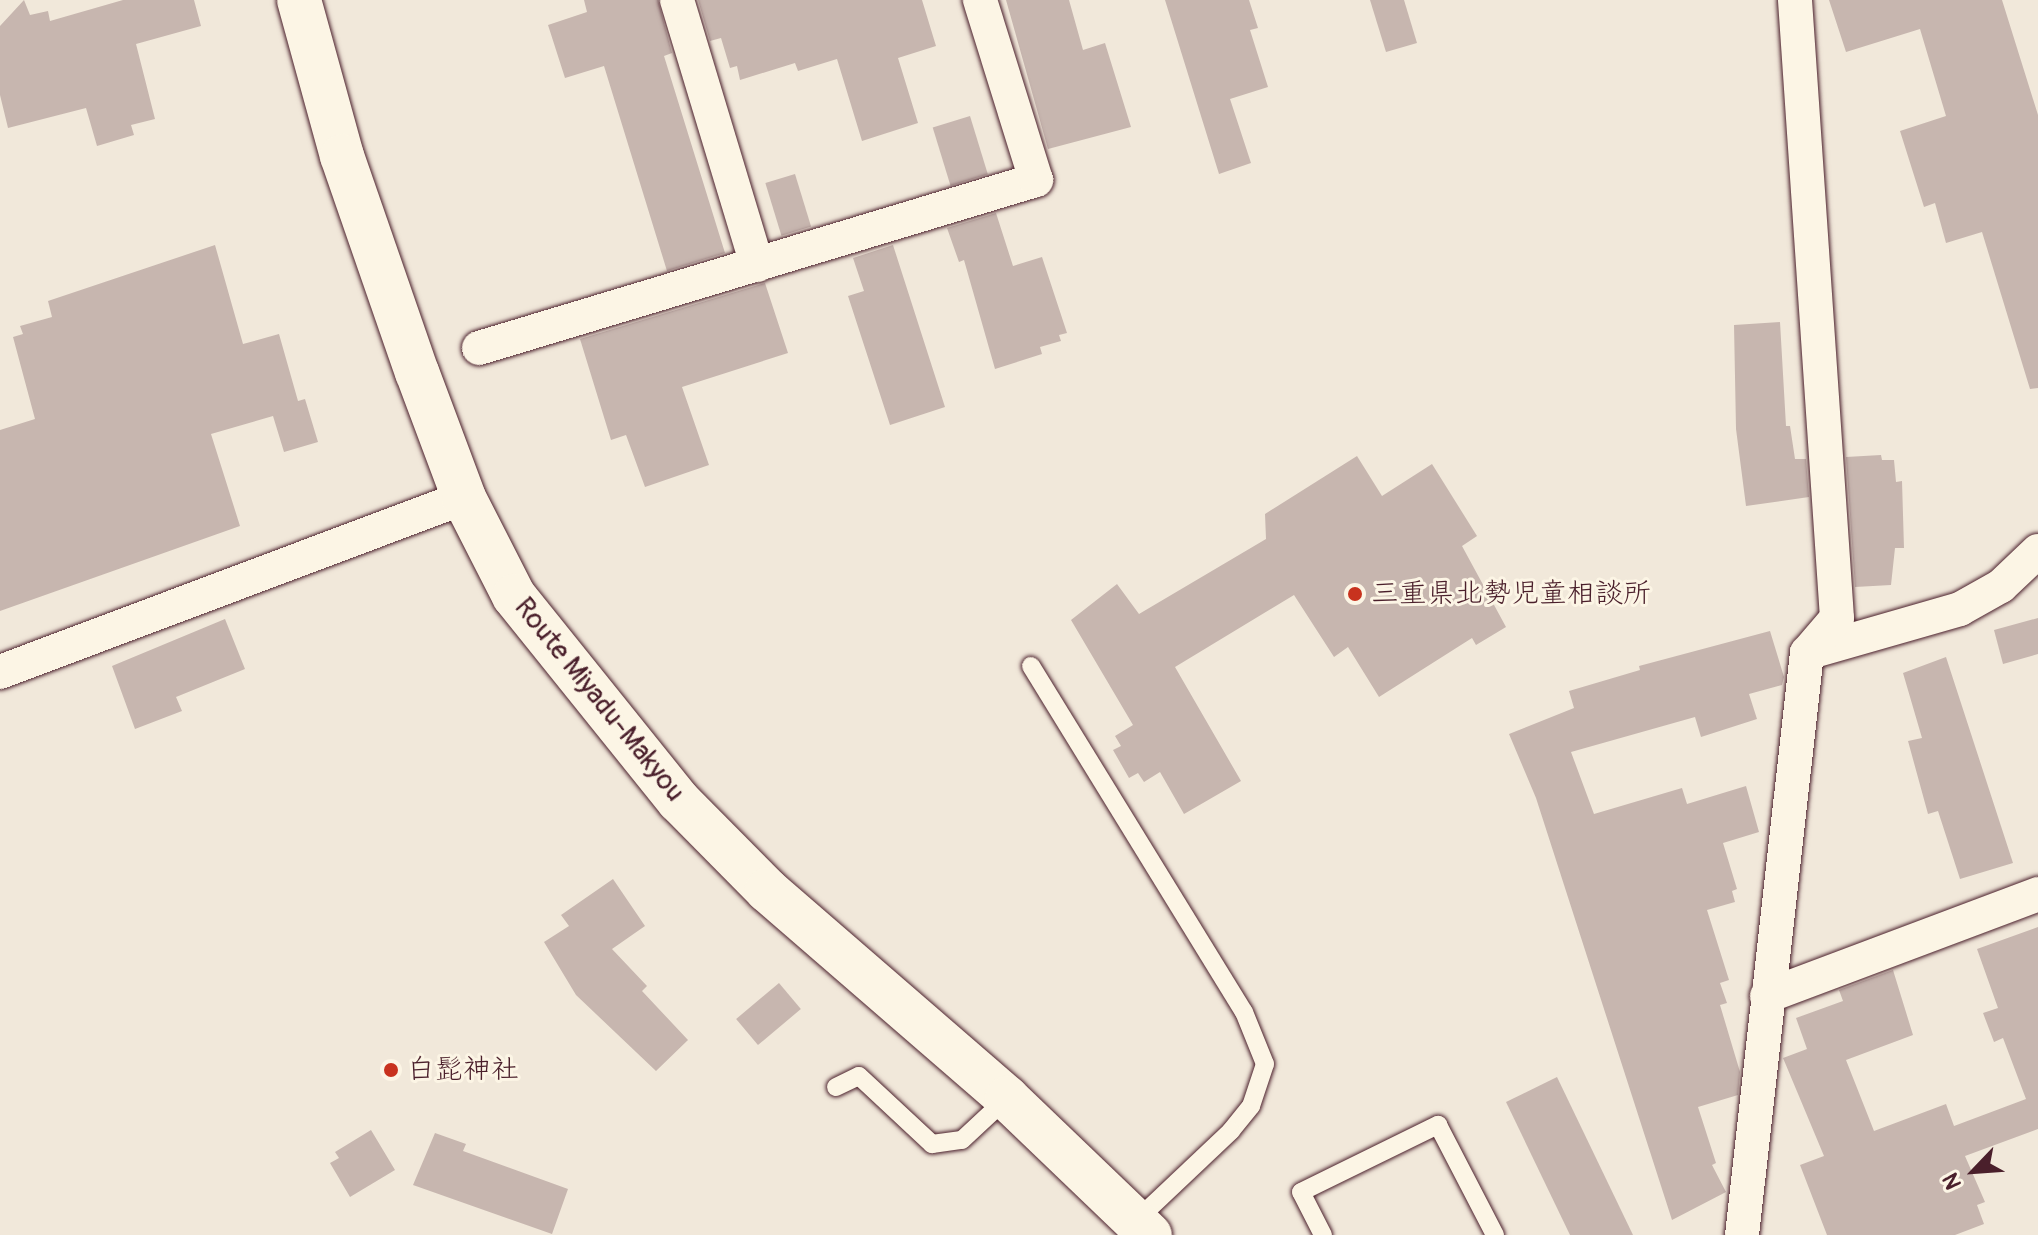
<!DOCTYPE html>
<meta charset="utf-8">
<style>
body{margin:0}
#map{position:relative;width:2038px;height:1235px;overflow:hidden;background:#f1e8da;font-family:Pangolin,"Klee One",sans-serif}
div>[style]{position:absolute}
.building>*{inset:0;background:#c7b6af;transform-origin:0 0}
.roads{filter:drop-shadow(0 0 2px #4a1f2b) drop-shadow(0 0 2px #4a1f2b)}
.service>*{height:18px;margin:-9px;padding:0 9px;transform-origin:9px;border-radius:9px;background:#fcf5e5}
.minor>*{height:34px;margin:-17px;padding:0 17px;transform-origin:17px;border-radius:17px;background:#fcf5e5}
.primary>*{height:44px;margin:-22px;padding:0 22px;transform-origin:22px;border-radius:22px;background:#fcf5e5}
.dots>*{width:22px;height:22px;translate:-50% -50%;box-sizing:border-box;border:4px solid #fcf5e5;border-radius:50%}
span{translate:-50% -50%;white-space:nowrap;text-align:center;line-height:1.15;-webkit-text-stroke:6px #fcf5e5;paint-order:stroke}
.poi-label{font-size:28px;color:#4a1f2b}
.left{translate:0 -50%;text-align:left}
.street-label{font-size:28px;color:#4a1f2b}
.north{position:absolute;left:1934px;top:1131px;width:80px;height:80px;-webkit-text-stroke:6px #fcf5e5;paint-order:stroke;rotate:245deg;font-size:22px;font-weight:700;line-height:32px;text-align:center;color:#4a1f2b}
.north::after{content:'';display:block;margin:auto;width:28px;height:36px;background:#4a1f2b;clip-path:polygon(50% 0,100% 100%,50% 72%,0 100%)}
</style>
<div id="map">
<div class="building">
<div style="clip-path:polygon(24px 0,30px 15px,48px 11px,50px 21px,123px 0,194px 0,201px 26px,136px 44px,155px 119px,131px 125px,134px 135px,97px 146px,86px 108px,8px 128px,0 95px,0 26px)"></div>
<div style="clip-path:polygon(584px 0,658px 0,672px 53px,664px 56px,725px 253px,667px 271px,604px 66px,565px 78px,548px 25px,587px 12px)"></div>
<div style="clip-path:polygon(698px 0,922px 0,936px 46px,898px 58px,918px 123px,862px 141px,837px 59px,798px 71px,795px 63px,740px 80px,737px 66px,730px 68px,721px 38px,710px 41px)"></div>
<div style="clip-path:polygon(1006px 0,1069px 0,1083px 50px,1105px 43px,1131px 127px,1048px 149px)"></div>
<div style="clip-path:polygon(1165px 0,1249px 0,1258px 28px,1250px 30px,1268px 87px,1230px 99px,1251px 163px,1219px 174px)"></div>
<div style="clip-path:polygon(1370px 0,1404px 0,1417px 43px,1386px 52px)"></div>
<div style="clip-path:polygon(1829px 0,2002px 0,2038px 115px,2038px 388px,2030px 389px,1982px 232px,1946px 243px,1935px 203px,1924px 207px,1900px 131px,1946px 116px,1920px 29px,1846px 52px)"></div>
<div style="left:970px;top:116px;width:61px;height:39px;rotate:73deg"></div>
<div style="left:795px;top:174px;width:55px;height:31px;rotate:73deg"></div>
<div style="clip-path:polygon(996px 213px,1013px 266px,1042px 257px,1067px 333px,1059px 335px,1061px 341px,1040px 347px,1042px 354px,995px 369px,964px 260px,959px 262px,947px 228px)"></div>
<div style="clip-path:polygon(215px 245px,243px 344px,279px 334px,298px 401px,305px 399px,318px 442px,284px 452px,273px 416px,211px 434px,240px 526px,0 611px,0 430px,35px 419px,13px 337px,23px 334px,20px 326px,52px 317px,48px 301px)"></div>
<div style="clip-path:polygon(893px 245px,945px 407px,890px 425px,848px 296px,864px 291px,853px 258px)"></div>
<div style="clip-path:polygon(765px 283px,788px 353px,682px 387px,709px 465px,645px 487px,626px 435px,611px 440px,580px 339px)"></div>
<div style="clip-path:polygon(1780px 322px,1786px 426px,1790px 426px,1795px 459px,1806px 459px,1809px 497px,1746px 506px,1736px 429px,1734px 325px)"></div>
<div style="clip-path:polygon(1881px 455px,1882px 460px,1894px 460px,1896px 482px,1902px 481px,1904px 548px,1895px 548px,1891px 585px,1855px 587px,1846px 457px)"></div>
<div style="clip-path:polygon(1357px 456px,1382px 496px,1432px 464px,1477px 536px,1462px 546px,1506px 627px,1476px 645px,1472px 638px,1379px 697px,1348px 647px,1334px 657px,1294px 595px,1175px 667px,1241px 781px,1184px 814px,1160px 772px,1144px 782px,1138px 773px,1129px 778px,1113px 750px,1121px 746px,1115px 736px,1133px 725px,1071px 620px,1117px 584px,1139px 614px,1266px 539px,1265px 514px)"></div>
<div style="clip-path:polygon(2038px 618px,2038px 654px,2003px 664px,1994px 630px)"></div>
<div style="clip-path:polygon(225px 619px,245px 669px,176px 697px,182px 711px,135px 729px,112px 666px)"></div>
<div style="clip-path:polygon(1770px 631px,1784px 677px,1782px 685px,1749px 694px,1757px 719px,1701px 737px,1695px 717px,1571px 752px,1594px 814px,1682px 788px,1687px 804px,1746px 786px,1759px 832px,1723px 843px,1737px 889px,1732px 891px,1735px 902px,1707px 910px,1729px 980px,1720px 983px,1727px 1003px,1720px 1005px,1740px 1072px,1738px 1095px,1698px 1107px,1716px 1163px,1712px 1165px,1726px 1192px,1672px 1220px,1536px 798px,1509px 734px,1574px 708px,1569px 691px,1640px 670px,1639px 666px)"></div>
<div style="clip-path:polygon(1946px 657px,2013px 863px,1960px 879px,1938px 811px,1928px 814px,1908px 741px,1922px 738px,1903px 673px)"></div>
<div style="clip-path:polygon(613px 879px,645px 926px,612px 949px,647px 986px,642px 991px,688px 1040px,656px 1071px,576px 995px,544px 942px,569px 926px,561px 915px)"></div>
<div style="clip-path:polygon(2038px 927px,2038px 1129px,1965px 1156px,1985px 1202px,1977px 1205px,1984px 1224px,1955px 1235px,1827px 1235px,1800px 1165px,1824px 1156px,1783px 1058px,1807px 1049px,1796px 1018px,1843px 1001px,1839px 990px,1893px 970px,1913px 1035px,1846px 1060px,1874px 1131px,1946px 1104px,1954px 1126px,2026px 1099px,2003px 1038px,1994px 1042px,1983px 1013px,1998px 1008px,1977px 949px)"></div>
<div style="left:779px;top:983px;width:34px;height:56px;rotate:50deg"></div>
<div style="clip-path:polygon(1557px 1077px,1633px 1235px,1570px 1235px,1506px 1102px)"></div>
<div style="clip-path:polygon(371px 1130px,395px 1170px,350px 1197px,330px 1163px,339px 1158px,335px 1152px)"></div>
<div style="clip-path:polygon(435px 1133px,466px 1144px,463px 1151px,568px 1189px,552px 1234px,413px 1185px)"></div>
</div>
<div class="roads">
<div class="service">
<div style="left:1031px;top:666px;width:406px;rotate:58.4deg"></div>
<div style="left:1244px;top:1012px;width:56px;rotate:68deg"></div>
<div style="left:1265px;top:1064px;width:44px;rotate:108.4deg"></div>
<div style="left:1251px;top:1106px;width:32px;rotate:129deg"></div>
<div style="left:1231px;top:1131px;width:129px;rotate:136.6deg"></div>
<div style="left:836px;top:1087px;width:25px;rotate:-26deg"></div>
<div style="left:859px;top:1076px;width:100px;rotate:43deg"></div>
<div style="left:932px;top:1144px;width:30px;rotate:-8deg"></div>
<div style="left:962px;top:1140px;width:62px;rotate:-43deg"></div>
<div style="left:1323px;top:1235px;width:48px;rotate:-117.1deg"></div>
<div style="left:1301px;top:1192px;width:153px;rotate:-26.1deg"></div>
<div style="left:1438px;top:1125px;width:124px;rotate:62.6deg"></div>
</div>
<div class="minor">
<div style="left:677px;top:0;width:277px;rotate:73.2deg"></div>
<div style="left:479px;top:348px;width:582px;rotate:-16.78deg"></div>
<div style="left:1036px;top:180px;width:189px;rotate:-107.3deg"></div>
<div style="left:1807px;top:653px;width:159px;rotate:-16deg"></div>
<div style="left:1960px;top:609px;width:47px;rotate:-29.3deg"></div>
<div style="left:2001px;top:586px;width:51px;rotate:-43.4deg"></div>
<div style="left:0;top:672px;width:496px;rotate:-20.6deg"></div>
<div style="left:1767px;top:996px;width:290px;rotate:-20.6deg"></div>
<div style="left:1742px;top:1235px;width:586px;rotate:-83.63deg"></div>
<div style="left:1807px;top:653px;width:46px;rotate:-49.4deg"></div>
<div style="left:1837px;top:618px;width:619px;rotate:-93.89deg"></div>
</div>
<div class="primary">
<div style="left:299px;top:0;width:162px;rotate:74.6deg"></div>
<div style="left:342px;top:156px;width:229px;rotate:70.9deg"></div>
<div style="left:417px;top:372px;width:134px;rotate:69.5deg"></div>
<div style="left:464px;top:498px;width:110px;rotate:63deg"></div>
<div style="left:514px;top:596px;width:263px;rotate:51.2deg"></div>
<div style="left:679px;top:801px;width:125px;rotate:45.3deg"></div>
<div style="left:767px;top:890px;width:318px;rotate:40.9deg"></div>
<div style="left:1007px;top:1098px;width:198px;rotate:43.8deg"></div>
</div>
</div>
<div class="dots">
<div style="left:1355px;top:594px;background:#c8321e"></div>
<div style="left:391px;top:1070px;background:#c8321e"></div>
</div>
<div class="poi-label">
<span class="left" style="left:1371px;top:594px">三重県北勢児童相談所</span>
<span class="left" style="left:407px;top:1070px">白髭神社</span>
</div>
<div class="street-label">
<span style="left:599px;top:700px;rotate:51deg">Route Miyadu-Makyou</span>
</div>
<div class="north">N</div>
</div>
